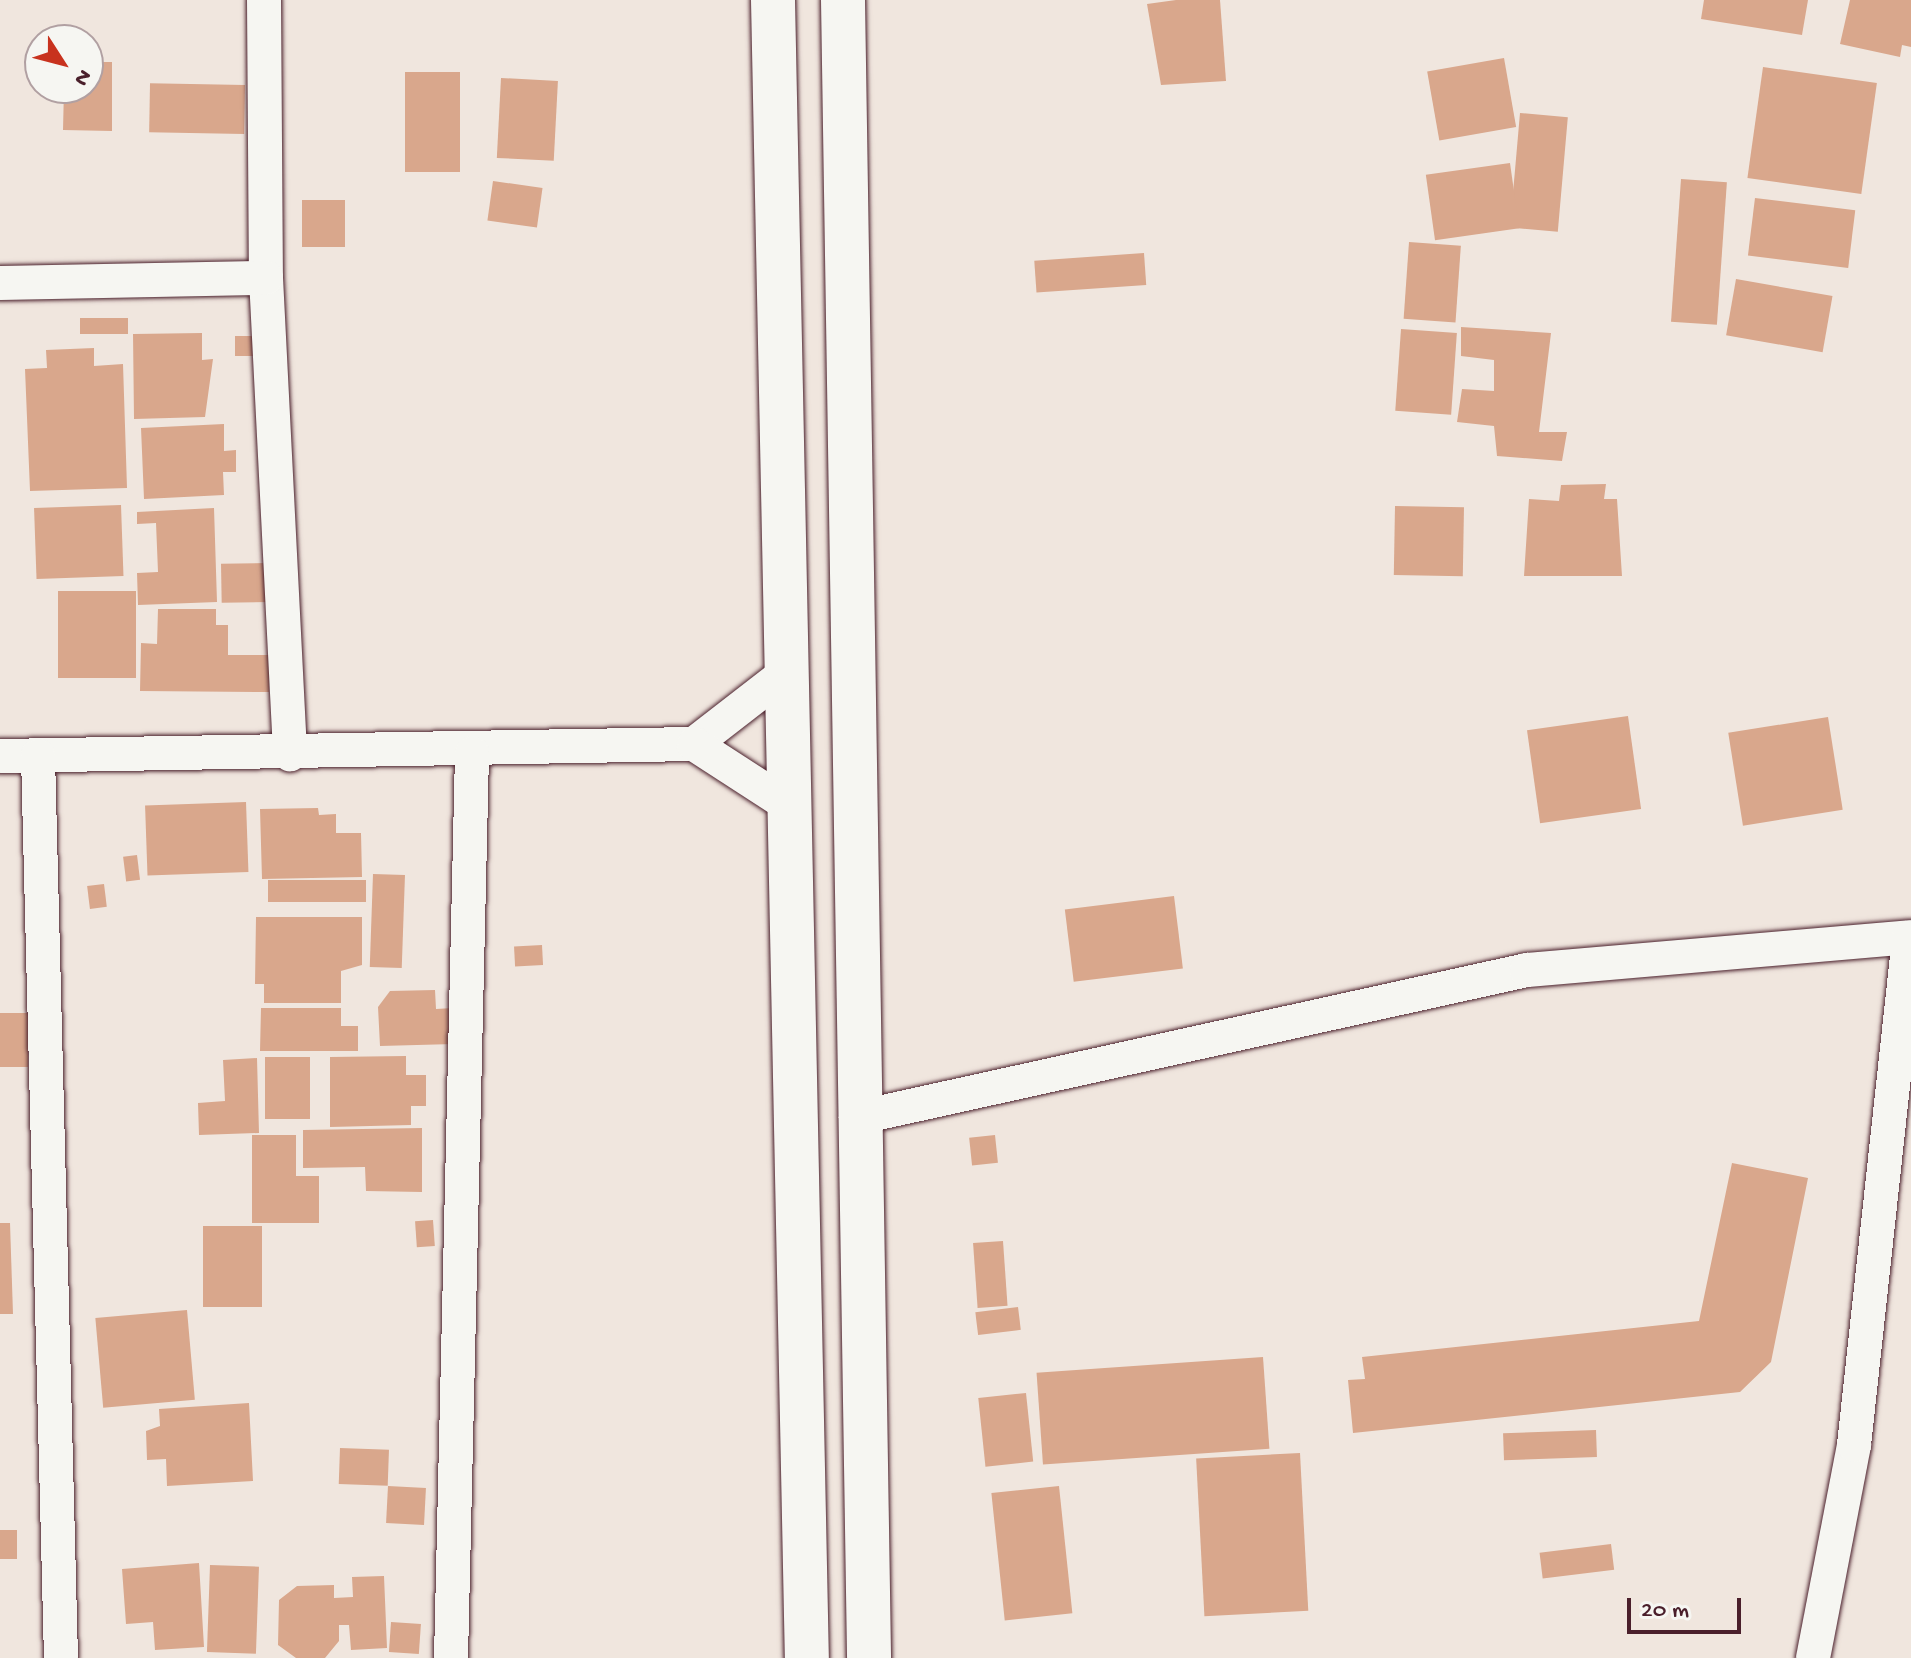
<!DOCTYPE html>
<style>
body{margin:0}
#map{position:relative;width:1911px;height:1658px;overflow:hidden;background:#f0e6de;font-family:"Gochi Hand",sans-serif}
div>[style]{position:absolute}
.building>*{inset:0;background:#d9a78c;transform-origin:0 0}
.roads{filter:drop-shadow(0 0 2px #4a1f2b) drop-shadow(0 0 2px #4a1f2b)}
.minor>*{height:34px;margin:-17px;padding:0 17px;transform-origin:17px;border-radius:17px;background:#f6f6f2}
.secondary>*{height:44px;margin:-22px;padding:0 22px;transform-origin:22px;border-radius:22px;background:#f6f6f2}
span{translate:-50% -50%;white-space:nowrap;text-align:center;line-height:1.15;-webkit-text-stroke:7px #f6f6f2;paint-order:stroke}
.north{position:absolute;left:24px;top:24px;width:80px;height:80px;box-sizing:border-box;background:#f6f6f2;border:2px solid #b1a0a2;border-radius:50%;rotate:126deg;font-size:22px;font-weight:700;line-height:32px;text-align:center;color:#4a1f2b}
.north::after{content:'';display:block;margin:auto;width:28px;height:36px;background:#c8321e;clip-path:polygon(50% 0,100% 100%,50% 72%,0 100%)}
.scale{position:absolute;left:1627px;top:1598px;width:114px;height:36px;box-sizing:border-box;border:4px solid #4a1f2b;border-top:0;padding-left:10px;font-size:24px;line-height:28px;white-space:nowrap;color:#4a1f2b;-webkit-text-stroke:6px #f6f6f2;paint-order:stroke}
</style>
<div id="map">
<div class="building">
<div style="clip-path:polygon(1176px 0,1220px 0,1226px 81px,1161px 85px,1147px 4px)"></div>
<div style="clip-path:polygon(1704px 0,1808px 0,1802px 35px,1701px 19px)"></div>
<div style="clip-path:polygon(1850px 0,1911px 0,1911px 47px,1902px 45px,1900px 57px,1840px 44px)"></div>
<div style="left:1504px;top:58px;width:70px;height:78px;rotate:80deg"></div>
<div style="clip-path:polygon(88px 62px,112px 62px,112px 131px,63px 130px,64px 88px,88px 88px)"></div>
<div style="left:1763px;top:67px;width:115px;height:112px;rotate:8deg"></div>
<div style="left:460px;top:72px;width:100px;height:55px;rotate:90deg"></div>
<div style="left:501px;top:78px;width:57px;height:80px;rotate:3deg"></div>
<div style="left:245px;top:85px;width:49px;height:95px;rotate:91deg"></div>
<div style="left:1520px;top:113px;width:48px;height:115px;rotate:5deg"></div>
<div style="left:1510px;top:163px;width:66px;height:85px;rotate:82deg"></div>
<div style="left:1681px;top:179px;width:46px;height:143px;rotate:4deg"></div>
<div style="left:493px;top:181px;width:50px;height:40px;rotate:8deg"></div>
<div style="left:1755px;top:198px;width:101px;height:58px;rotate:7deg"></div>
<div style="left:302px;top:200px;width:43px;height:47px"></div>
<div style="left:1409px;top:242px;width:52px;height:77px;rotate:4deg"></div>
<div style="left:1144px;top:253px;width:32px;height:110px;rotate:86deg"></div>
<div style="left:1736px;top:279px;width:98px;height:57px;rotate:10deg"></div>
<div style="left:128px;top:318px;width:16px;height:48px;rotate:90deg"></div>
<div style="clip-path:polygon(1461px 327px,1551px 333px,1539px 432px,1567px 432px,1562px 461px,1497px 456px,1494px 426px,1457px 422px,1462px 389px,1494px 391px,1494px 360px,1461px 356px)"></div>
<div style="left:1401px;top:329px;width:56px;height:82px;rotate:4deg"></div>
<div style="clip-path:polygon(202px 333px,202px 360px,213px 359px,205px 417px,134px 419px,133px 334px)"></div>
<div style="left:257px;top:336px;width:20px;height:22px;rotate:90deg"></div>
<div style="clip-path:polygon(94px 348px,94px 366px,123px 364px,127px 488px,30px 491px,25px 369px,47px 368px,46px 350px)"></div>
<div style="clip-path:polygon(224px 424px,224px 451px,236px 450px,236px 472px,223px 472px,224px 495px,144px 499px,141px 428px)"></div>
<div style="clip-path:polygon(1606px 484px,1604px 499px,1617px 499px,1622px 576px,1524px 576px,1529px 499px,1559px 501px,1561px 485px)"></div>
<div style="left:121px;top:505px;width:71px;height:87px;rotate:88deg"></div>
<div style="left:1395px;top:506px;width:69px;height:69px;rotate:1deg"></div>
<div style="clip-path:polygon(214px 508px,217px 602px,138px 605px,137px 573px,158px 572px,156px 523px,137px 524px,137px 512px)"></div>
<div style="left:269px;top:563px;width:39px;height:48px;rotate:89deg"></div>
<div style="left:58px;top:591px;width:78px;height:87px"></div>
<div style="clip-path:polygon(158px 609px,216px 609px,216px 625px,228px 625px,228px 655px,270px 655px,269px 692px,140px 691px,141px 643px,157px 644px)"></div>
<div style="left:1628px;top:716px;width:94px;height:102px;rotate:82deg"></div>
<div style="left:1828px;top:717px;width:94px;height:101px;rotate:81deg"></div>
<div style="left:246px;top:802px;width:70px;height:101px;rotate:88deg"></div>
<div style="clip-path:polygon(318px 808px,319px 815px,336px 814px,336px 833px,361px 833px,362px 877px,262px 879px,260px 809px)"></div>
<div style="left:137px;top:855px;width:25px;height:14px;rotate:83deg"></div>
<div style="left:373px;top:874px;width:32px;height:93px;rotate:2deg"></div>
<div style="left:366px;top:880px;width:22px;height:98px;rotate:90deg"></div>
<div style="left:104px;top:884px;width:23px;height:17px;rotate:83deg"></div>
<div style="left:1174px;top:896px;width:73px;height:110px;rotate:83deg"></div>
<div style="clip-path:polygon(256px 917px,362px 917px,362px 965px,341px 971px,341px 1003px,264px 1003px,264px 984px,255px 984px)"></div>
<div style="left:542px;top:945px;width:20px;height:28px;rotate:87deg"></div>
<div style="clip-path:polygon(435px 990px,436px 1009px,453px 1008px,454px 1044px,380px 1046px,378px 1007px,390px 991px)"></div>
<div style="clip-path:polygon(261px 1008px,341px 1008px,341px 1026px,358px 1026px,358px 1051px,260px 1051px)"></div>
<div style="left:0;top:1013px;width:28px;height:54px"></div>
<div style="clip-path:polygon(406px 1056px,406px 1075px,426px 1075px,426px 1106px,411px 1106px,411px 1125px,330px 1127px,330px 1057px)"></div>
<div style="left:265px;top:1057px;width:45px;height:62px"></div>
<div style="clip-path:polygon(257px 1058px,259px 1133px,199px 1135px,198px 1103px,225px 1101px,223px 1060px)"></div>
<div style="clip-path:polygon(422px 1128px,422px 1192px,366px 1191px,365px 1167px,303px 1168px,303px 1130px)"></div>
<div style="clip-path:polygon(252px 1135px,296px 1135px,296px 1176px,319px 1176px,319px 1223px,252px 1223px)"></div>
<div style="left:995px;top:1135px;width:28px;height:26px;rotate:84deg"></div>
<div style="clip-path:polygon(1732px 1163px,1808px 1178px,1771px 1362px,1740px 1392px,1353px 1433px,1348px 1380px,1365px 1379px,1362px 1357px,1699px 1321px)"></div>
<div style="left:433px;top:1220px;width:26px;height:18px;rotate:86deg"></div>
<div style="clip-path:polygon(0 1223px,10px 1223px,13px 1314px,0 1314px)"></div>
<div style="left:262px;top:1226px;width:81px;height:59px;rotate:90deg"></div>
<div style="left:1003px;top:1241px;width:65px;height:30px;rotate:86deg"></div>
<div style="left:1018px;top:1307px;width:23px;height:43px;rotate:83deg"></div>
<div style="left:187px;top:1310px;width:90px;height:92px;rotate:85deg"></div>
<div style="left:1263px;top:1357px;width:92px;height:227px;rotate:86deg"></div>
<div style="left:1026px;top:1393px;width:69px;height:48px;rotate:84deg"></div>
<div style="clip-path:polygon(249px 1403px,253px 1481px,167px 1486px,166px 1459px,147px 1460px,146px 1431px,160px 1426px,159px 1409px)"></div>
<div style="left:1596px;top:1430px;width:27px;height:93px;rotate:88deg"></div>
<div style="left:340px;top:1448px;width:49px;height:36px;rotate:2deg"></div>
<div style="left:1300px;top:1453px;width:158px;height:104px;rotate:87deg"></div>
<div style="left:388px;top:1486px;width:38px;height:37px;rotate:3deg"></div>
<div style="left:1059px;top:1486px;width:128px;height:68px;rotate:84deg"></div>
<div style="left:17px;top:1530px;width:29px;height:17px;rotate:90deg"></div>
<div style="left:1611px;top:1544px;width:26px;height:72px;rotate:83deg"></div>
<div style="clip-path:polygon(199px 1563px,204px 1647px,155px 1650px,153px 1622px,126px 1624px,122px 1569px)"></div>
<div style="left:210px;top:1565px;width:49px;height:87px;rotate:2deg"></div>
<div style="clip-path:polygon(384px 1576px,387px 1648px,351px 1650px,349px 1625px,339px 1625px,339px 1641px,325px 1658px,296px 1658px,278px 1645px,279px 1600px,297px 1586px,334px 1585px,334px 1598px,353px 1597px,352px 1577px)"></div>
<div style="left:391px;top:1622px;width:30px;height:30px;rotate:4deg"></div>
</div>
<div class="roads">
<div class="minor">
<div style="left:264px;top:0;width:278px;rotate:89.6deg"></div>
<div style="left:266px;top:278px;width:477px;rotate:87.1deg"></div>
<div style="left:0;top:283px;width:266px;rotate:-1.1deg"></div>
<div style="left:694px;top:744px;width:119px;rotate:-37.8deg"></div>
<div style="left:0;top:756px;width:694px;rotate:-0.99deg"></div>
<div style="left:694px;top:744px;width:114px;rotate:32.9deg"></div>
<div style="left:38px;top:756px;width:902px;rotate:88.54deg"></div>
<div style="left:856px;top:1118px;width:687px;rotate:-12.44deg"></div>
<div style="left:1527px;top:970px;width:385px;rotate:-4.9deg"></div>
<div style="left:451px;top:1658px;width:905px;rotate:-88.67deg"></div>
<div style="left:1813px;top:1658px;width:217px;rotate:-79.1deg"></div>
<div style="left:1854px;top:1445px;width:510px;rotate:-83.81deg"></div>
</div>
<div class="secondary">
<div style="left:773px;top:0;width:1658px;rotate:88.83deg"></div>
<div style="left:843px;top:0;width:1658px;rotate:89.1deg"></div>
</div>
</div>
<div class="north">N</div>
<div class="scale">20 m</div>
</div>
